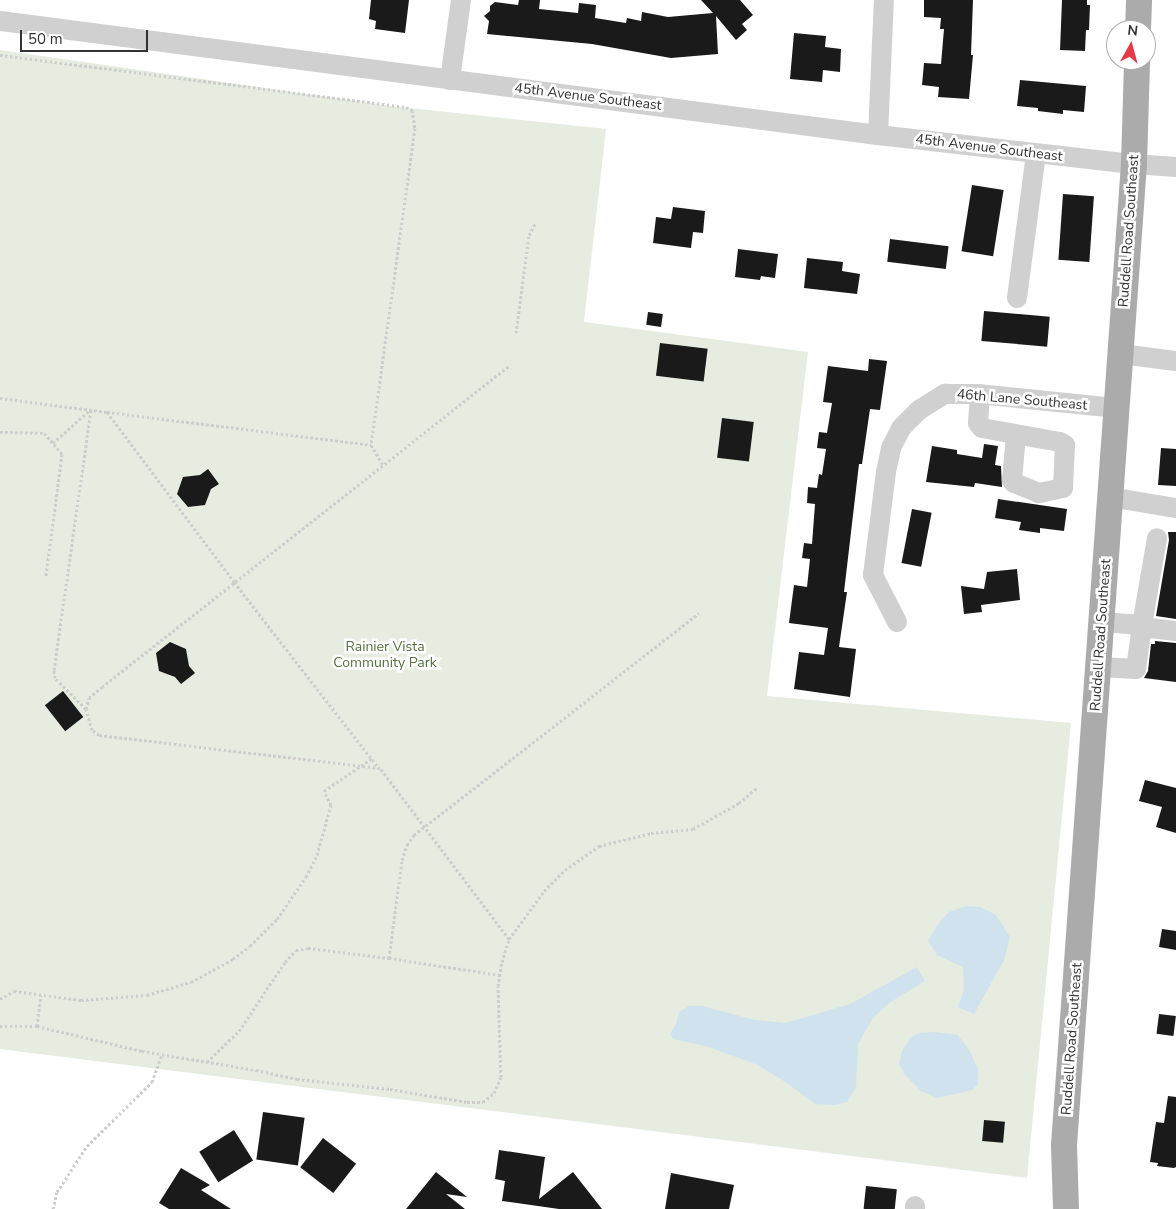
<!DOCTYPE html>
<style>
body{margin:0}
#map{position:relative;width:1176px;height:1209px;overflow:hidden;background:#fff;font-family:"Nunito Sans",sans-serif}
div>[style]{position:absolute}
.green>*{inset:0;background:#e6ecdf}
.water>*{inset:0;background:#cfe2ee}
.building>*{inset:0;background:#1a1a1a;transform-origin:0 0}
.path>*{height:3px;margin-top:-1.5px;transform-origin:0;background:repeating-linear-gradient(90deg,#cdcdcd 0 2.5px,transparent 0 5px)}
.minor>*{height:20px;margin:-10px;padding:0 10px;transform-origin:10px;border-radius:10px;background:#d0d0d0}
.major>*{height:26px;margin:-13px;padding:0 13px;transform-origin:13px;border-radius:13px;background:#ababab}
span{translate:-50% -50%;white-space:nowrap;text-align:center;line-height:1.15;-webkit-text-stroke:5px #fff;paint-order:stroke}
.street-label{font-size:14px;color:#333}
.park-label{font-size:14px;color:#56703f}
.north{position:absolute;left:1106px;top:20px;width:50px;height:50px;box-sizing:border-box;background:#fff;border:1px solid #adadad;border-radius:50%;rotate:7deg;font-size:14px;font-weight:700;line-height:20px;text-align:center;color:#333}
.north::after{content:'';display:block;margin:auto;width:18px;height:22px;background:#e63946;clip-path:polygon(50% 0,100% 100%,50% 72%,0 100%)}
.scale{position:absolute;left:20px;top:30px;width:128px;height:22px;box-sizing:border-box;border:2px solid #333;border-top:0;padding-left:6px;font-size:15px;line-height:18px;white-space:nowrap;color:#333;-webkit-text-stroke:4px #fff;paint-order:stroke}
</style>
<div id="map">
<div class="green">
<div style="clip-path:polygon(0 50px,391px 106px,606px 129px,584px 322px,808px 352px,767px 696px,1071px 723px,1027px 1178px,0 1049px)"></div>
</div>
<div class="water">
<div style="clip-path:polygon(966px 906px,980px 907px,996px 915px,1010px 937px,1004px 960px,974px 1014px,958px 1007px,964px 989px,963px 967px,937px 955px,928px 941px,937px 925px,949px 912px)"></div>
<div style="clip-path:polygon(917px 967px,925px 981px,889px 1003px,873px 1018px,858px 1044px,856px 1087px,847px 1102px,835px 1105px,815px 1104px,787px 1083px,758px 1065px,709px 1047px,673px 1039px,670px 1034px,676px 1024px,679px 1012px,689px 1006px,702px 1006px,755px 1020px,786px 1023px,850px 1004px)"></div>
<div style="clip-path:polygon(935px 1032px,958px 1035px,969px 1050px,978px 1069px,978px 1084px,972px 1090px,937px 1098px,921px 1091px,904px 1074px,899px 1064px,902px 1051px,910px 1038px,919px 1033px)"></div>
</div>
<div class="building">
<div style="clip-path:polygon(371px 0,409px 0,405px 33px,375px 29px,376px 21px,369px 19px)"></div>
<div style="clip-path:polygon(519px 0,540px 0,539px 9px,578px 13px,579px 3px,596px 5px,595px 18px,626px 23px,627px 18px,641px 21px,642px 12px,668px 17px,713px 13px,701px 0,740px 0,753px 15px,742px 24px,747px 30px,736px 40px,716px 16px,718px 54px,671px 58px,592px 44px,487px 34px,489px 21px,484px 16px,490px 11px,490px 6px,495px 2px,518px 5px)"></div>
<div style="clip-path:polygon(924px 0,973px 0,971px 55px,973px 55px,969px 99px,938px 97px,939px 87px,922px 85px,924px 63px,941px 64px,944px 29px,940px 29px,941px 18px,924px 17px)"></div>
<div style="clip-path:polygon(1062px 0,1087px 0,1087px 5px,1090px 5px,1089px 30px,1086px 30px,1085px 51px,1060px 50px)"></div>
<div style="clip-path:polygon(794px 33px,826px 36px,825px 47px,841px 49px,840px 72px,823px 70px,822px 82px,790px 79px)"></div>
<div style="clip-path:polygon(1020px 80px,1086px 86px,1084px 112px,1063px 110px,1063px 114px,1038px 111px,1038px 108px,1017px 106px)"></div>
<div style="left:972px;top:185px;width:32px;height:67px;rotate:9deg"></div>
<div style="left:1063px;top:194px;width:31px;height:66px;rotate:4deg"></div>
<div style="clip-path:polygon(673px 207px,705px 211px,703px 233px,693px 232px,691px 248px,653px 243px,656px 217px,671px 219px)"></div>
<div style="left:890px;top:239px;width:59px;height:23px;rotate:7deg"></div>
<div style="clip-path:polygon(738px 249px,778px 254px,775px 278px,761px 276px,760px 280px,735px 277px)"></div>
<div style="clip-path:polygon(807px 258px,843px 262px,842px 271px,860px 274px,857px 294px,804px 288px)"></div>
<div style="left:984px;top:311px;width:66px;height:30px;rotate:5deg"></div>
<div style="left:648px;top:312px;width:15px;height:13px;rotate:8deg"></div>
<div style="left:660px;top:343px;width:48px;height:33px;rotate:7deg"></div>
<div style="clip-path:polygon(869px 359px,887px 361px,880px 410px,870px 409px,862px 464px,859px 464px,844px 592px,847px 592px,839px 647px,856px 649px,850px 697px,794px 689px,799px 652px,824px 655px,828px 628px,789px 623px,794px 585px,807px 587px,810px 559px,802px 558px,804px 543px,812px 544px,815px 504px,807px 503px,808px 487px,817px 488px,819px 474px,822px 475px,826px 449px,817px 448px,819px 432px,827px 433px,832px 403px,823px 402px,828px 366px,868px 371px)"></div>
<div style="left:722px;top:418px;width:32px;height:40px;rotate:7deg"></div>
<div style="clip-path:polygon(984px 444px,998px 446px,995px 465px,1001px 466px,1002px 487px,975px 483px,974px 487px,926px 482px,932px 446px,957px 450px,957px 454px,982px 458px)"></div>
<div style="clip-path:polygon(1161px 448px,1176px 449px,1176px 486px,1158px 485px)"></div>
<div style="clip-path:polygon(208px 469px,219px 484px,211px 489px,205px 505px,188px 507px,177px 494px,183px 477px,200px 475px)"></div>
<div style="clip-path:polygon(998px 499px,1067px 509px,1064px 531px,1040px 528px,1040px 533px,1019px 530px,1021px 522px,995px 518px)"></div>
<div style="left:912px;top:509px;width:20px;height:55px;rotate:11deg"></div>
<div style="clip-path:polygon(1168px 532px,1176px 532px,1176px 619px,1156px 616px,1169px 540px)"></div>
<div style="clip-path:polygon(1017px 569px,1020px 600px,981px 605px,982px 612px,964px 614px,961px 586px,984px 589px,987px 572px)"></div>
<div style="clip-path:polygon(1155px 641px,1176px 643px,1176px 682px,1144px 678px,1148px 671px,1151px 644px,1155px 644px)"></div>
<div style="clip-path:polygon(170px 642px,186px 649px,189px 666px,195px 673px,181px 684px,175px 677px,159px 671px,156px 653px)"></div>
<div style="left:63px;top:691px;width:33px;height:23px;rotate:52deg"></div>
<div style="clip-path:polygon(1145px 780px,1176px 788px,1176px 833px,1156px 827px,1162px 807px,1139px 801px)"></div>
<div style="clip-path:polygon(1162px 929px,1176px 931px,1176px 950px,1159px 947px)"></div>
<div style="left:1159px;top:1014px;width:17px;height:20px;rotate:7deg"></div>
<div style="clip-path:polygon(1168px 1096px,1176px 1097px,1176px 1167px,1174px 1168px,1157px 1166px,1158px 1163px,1150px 1162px,1156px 1122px,1164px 1123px)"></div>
<div style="left:263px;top:1112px;width:42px;height:48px;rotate:8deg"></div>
<div style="left:984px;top:1120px;width:21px;height:21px;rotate:5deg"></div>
<div style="left:234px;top:1130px;width:36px;height:41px;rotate:58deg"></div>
<div style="left:323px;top:1138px;width:42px;height:37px;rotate:38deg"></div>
<div style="clip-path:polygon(499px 1150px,545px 1157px,539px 1199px,573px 1172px,602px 1209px,559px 1209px,502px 1201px,505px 1181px,495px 1179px)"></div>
<div style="clip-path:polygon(181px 1168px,210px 1185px,201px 1190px,231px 1209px,169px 1209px,159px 1203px)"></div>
<div style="clip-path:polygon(436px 1172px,467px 1197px,446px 1194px,465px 1209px,406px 1209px)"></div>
<div style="clip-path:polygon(671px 1173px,734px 1185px,729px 1209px,665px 1209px)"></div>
<div style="left:866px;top:1186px;width:31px;height:23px;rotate:6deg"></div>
</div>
<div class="path">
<div style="left:0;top:55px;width:409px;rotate:7.3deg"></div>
<div style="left:406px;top:107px;width:7px;rotate:27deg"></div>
<div style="left:412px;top:110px;width:18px;rotate:81deg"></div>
<div style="left:415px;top:128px;width:320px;rotate:97.9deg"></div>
<div style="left:371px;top:445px;width:23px;rotate:59deg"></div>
<div style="left:516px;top:333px;width:99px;rotate:-82.4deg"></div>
<div style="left:529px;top:235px;width:13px;rotate:-61deg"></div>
<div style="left:0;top:398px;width:108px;rotate:7.5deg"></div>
<div style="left:107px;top:412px;width:212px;rotate:53.2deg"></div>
<div style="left:234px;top:582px;width:236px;rotate:52.1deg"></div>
<div style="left:107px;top:412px;width:266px;rotate:7.1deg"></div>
<div style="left:0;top:432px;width:44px;rotate:1.3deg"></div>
<div style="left:44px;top:433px;width:28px;rotate:49deg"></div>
<div style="left:62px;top:454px;width:123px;rotate:97.5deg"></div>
<div style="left:53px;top:443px;width:50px;rotate:-41.7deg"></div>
<div style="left:86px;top:709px;width:44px;rotate:-135deg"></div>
<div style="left:55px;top:678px;width:8px;rotate:-97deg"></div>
<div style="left:54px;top:670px;width:263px;rotate:-81.9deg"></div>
<div style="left:509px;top:939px;width:214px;rotate:-127deg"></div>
<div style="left:380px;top:768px;width:283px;rotate:-173.3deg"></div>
<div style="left:99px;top:735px;width:9px;rotate:-144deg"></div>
<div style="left:92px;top:730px;width:22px;rotate:-106deg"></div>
<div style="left:86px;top:709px;width:11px;rotate:-75deg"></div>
<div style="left:89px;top:698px;width:17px;rotate:-40deg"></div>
<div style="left:102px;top:687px;width:520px;rotate:-38.28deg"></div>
<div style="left:389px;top:958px;width:112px;rotate:8.7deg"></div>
<div style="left:0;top:999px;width:16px;rotate:-30deg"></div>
<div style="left:14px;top:991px;width:68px;rotate:7.7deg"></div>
<div style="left:81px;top:1000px;width:66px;rotate:-4.3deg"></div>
<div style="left:147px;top:995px;width:46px;rotate:-16.5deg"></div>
<div style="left:191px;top:982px;width:48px;rotate:-28.7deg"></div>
<div style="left:233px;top:959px;width:21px;rotate:-37deg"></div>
<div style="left:250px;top:946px;width:38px;rotate:-45deg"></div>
<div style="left:277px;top:919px;width:51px;rotate:-55.4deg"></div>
<div style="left:306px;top:877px;width:25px;rotate:-63deg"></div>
<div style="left:317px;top:855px;width:52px;rotate:-74.4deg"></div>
<div style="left:331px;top:805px;width:16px;rotate:-117deg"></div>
<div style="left:324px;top:791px;width:58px;rotate:-34.5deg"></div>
<div style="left:0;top:1026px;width:37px"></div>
<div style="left:37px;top:1026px;width:108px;rotate:13.4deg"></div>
<div style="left:142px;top:1051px;width:116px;rotate:9.5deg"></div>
<div style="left:256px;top:1070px;width:42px;rotate:12.4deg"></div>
<div style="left:297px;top:1079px;width:94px;rotate:6.1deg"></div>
<div style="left:390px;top:1089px;width:78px;rotate:9.6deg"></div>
<div style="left:467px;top:1102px;width:16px"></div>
<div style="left:483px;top:1102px;width:14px;rotate:-39deg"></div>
<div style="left:494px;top:1093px;width:17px;rotate:-66deg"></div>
<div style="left:501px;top:1077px;width:91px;rotate:-91.9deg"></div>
<div style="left:498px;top:986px;width:24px;rotate:-81deg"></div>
<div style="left:502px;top:962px;width:24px;rotate:-73deg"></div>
<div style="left:509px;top:939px;width:59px;rotate:-53.9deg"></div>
<div style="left:544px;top:891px;width:30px;rotate:-45deg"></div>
<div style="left:565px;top:870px;width:42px;rotate:-35.2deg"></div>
<div style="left:599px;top:846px;width:54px;rotate:-14deg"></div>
<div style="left:651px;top:833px;width:42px;rotate:-5.4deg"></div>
<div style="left:693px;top:829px;width:53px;rotate:-29.5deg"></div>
<div style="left:739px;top:803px;width:23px;rotate:-40deg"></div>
<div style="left:37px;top:1026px;width:31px;rotate:-83deg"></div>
<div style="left:207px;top:1062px;width:45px;rotate:-44.1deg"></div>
<div style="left:239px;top:1031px;width:83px;rotate:-56.3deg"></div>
<div style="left:285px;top:962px;width:16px;rotate:-47deg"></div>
<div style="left:296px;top:950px;width:12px;rotate:-9deg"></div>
<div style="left:308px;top:948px;width:82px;rotate:7deg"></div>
<div style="left:389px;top:958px;width:99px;rotate:-82.4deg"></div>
<div style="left:402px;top:860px;width:16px;rotate:-72deg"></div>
<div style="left:407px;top:845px;width:12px;rotate:-55deg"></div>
<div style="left:414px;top:835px;width:361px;rotate:-37.9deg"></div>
<div style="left:53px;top:1209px;width:17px;rotate:-77deg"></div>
<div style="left:57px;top:1192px;width:55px;rotate:-56.9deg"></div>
<div style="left:87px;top:1146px;width:91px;rotate:-44.6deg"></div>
<div style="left:152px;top:1082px;width:29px;rotate:-70deg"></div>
</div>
<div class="minor">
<div style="left:0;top:21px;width:885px;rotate:7.4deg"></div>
<div style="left:878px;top:135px;width:258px;rotate:6.5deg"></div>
<div style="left:1134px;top:164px;width:42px;rotate:4.1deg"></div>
<div style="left:450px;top:80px;width:81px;rotate:-82.2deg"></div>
<div style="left:878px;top:135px;width:135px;rotate:-87.5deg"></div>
<div style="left:1017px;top:298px;width:146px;rotate:-82.5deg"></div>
<div style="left:1121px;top:354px;width:55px;rotate:7.3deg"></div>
<div style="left:980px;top:394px;width:29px;rotate:94deg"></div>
<div style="left:978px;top:423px;width:6px;rotate:51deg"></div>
<div style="left:982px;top:428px;width:79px;rotate:10.2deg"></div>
<div style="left:1060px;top:442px;width:6px;rotate:31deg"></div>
<div style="left:1065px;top:445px;width:43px;rotate:92.7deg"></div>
<div style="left:1063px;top:488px;width:25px;rotate:168deg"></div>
<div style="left:1039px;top:493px;width:27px;rotate:-158deg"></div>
<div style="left:1014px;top:483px;width:4px;rotate:-124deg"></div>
<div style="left:1012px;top:480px;width:45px;rotate:-84.9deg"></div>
<div style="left:1110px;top:497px;width:67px;rotate:9.5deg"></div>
<div style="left:897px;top:622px;width:53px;rotate:-117.1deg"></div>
<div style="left:873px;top:575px;width:104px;rotate:-82.8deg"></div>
<div style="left:886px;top:472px;width:25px;rotate:-78deg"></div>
<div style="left:891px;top:448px;width:22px;rotate:-63deg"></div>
<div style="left:901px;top:428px;width:25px;rotate:-45deg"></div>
<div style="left:919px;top:410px;width:31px;rotate:-32deg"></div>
<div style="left:945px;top:394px;width:33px"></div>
<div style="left:978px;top:394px;width:140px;rotate:5.8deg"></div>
<div style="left:1102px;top:622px;width:40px;rotate:4.3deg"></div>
<div style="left:1142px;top:625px;width:88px;rotate:-80.2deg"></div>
<div style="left:1099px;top:667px;width:37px;rotate:3deg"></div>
<div style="left:1136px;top:669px;width:44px;rotate:-82.2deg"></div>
<div style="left:1142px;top:625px;width:9px;rotate:21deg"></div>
<div style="left:1150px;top:628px;width:26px;rotate:7deg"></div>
<div style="left:915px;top:1206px;width:3px;rotate:90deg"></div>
</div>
<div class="major">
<div style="left:1138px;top:30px;width:30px;rotate:-88deg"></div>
<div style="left:1066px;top:1209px;width:64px;rotate:-91.8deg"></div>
<div style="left:1064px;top:1145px;width:983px;rotate:-85.92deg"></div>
<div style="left:1134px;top:164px;width:104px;rotate:-88.3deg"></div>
</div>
<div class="street-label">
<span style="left:588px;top:97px;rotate:7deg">45th Avenue Southeast</span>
<span style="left:989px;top:148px;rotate:7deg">45th Avenue Southeast</span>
<span style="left:1129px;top:231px;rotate:-86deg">Ruddell Road Southeast</span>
<span style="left:1022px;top:400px;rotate:5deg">46th Lane Southeast</span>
<span style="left:1101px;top:635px;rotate:-86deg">Ruddell Road Southeast</span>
<span style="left:1072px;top:1039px;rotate:-86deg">Ruddell Road Southeast</span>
</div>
<div class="park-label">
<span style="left:385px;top:655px">Rainier Vista<br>Community Park</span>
</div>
<div class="north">N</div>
<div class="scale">50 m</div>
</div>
